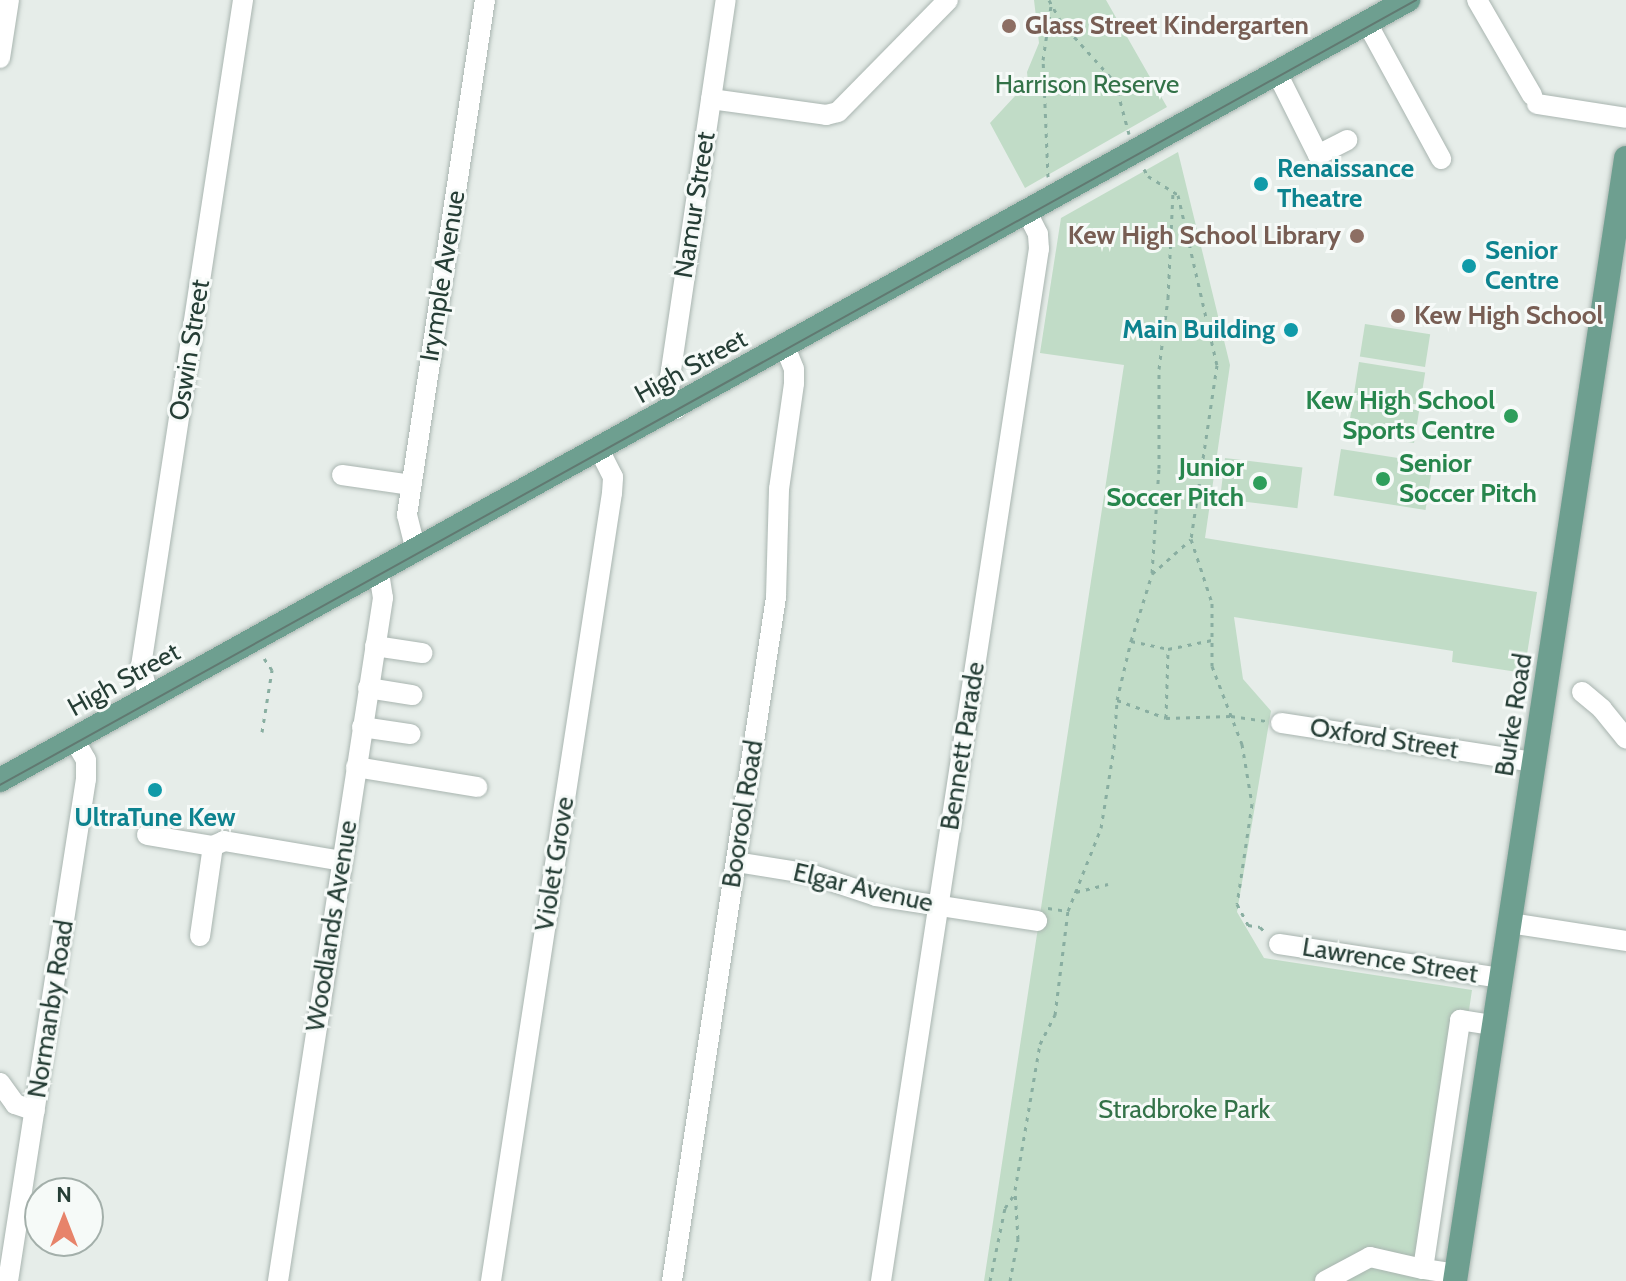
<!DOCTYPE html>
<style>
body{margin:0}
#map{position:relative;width:1626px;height:1281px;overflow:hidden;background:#e6ede9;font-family:Cabin,sans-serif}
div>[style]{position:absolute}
.green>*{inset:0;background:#c1dcc7;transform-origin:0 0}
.path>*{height:3px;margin-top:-1.5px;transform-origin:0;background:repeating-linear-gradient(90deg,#89aea1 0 4px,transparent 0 10px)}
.roads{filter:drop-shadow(0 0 2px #a9b5b0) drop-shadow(0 0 2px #a9b5b0)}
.minor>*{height:20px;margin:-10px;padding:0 10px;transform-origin:10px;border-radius:10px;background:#fff}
.major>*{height:24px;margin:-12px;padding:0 12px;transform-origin:12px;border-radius:12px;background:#6e9f90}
.tram>*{height:2px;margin:-1px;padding:0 1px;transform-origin:1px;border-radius:1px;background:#617971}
.dots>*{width:22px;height:22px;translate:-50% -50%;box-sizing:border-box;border:4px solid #f6faf8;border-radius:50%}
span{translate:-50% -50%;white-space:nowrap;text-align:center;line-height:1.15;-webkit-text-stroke:6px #f6faf8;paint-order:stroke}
.education-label{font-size:26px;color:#785e54;font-weight:700}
.left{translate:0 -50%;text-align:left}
.right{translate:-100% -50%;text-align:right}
.park-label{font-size:26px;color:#337248}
.culture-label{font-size:26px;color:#0d838f;font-weight:700}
.street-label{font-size:26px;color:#263e36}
.leisure-label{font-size:26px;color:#27864d;font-weight:700}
.north{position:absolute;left:24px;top:1177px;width:80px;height:80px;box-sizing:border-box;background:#f6faf8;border:2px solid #a3afaa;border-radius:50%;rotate:0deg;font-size:22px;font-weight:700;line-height:32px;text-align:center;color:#263e36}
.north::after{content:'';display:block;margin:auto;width:28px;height:36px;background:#e7836a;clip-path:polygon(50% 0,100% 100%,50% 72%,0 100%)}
</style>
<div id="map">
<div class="green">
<div style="clip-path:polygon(1034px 0,1106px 0,1167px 107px,1025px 188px,990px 123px,1028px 82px,1027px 72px,1039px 43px)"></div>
<div style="clip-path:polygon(1178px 152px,1230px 365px,1205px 538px,1537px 592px,1524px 673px,1452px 662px,1453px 651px,1234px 617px,1243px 679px,1271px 711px,1237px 912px,1264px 958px,1472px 990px,1429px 1281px,984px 1281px,1124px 365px,1040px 353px,1061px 218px)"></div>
<div style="left:1365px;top:324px;width:66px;height:33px;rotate:9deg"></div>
<div style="left:1359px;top:362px;width:67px;height:33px;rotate:9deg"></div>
<div style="left:1353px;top:400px;width:67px;height:33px;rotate:9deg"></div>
<div style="left:1341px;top:449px;width:93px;height:47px;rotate:9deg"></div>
<div style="left:1225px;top:458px;width:78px;height:41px;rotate:7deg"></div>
</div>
<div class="path">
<div style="left:1049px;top:0;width:25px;rotate:61deg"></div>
<div style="left:1061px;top:22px;width:81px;rotate:48deg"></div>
<div style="left:1115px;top:82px;width:54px;rotate:74.9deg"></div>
<div style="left:1144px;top:169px;width:8px;rotate:60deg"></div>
<div style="left:1148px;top:176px;width:36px;rotate:32deg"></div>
<div style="left:1178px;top:195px;width:174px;rotate:77.1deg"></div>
<div style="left:1217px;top:365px;width:176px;rotate:98.5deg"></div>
<div style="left:1191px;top:539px;width:67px;rotate:71.8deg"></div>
<div style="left:1212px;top:603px;width:63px;rotate:90deg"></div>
<div style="left:1212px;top:666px;width:84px;rotate:69deg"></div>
<div style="left:1242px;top:744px;width:61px;rotate:80.5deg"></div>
<div style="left:1252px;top:804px;width:101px;rotate:98.5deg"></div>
<div style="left:1237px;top:904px;width:24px;rotate:62deg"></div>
<div style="left:1248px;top:925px;width:12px;rotate:9deg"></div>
<div style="left:1260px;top:927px;width:8px;rotate:45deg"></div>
<div style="left:1048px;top:177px;width:117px;rotate:-92.4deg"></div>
<div style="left:1043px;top:60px;width:55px;rotate:-81.6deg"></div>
<div style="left:1152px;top:573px;width:105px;rotate:-86.2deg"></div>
<div style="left:1159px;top:468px;width:99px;rotate:-90deg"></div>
<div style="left:1159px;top:369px;width:72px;rotate:-82.8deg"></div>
<div style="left:1168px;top:298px;width:108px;rotate:-87.3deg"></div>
<div style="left:1131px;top:641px;width:38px;rotate:12deg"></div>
<div style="left:1168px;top:649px;width:45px;rotate:-11.6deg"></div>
<div style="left:1117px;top:700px;width:52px;rotate:20.2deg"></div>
<div style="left:1166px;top:718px;width:65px;rotate:-1.8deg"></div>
<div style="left:1231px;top:716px;width:35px;rotate:8deg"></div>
<div style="left:1166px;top:718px;width:69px;rotate:-88.3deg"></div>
<div style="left:262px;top:732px;width:63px;rotate:-80.8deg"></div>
<div style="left:272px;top:670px;width:14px;rotate:-124deg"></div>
<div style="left:1076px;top:892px;width:33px;rotate:-14deg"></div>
<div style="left:1048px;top:908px;width:20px;rotate:9deg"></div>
<div style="left:990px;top:1281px;width:75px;rotate:-78.4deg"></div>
<div style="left:1005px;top:1208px;width:18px;rotate:-56deg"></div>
<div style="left:1010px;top:1281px;width:43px;rotate:-79.2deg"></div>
<div style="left:1018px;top:1239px;width:49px;rotate:-93.5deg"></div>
<div style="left:1015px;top:1190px;width:148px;rotate:-80.3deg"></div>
<div style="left:1040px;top:1044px;width:33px;rotate:-63deg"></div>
<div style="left:1055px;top:1015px;width:105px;rotate:-82.9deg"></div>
<div style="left:1068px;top:911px;width:89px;rotate:-68.3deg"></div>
<div style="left:1101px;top:828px;width:81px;rotate:-80.8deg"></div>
<div style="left:1114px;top:748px;width:48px;rotate:-86.4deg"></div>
<div style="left:1117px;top:700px;width:61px;rotate:-76.7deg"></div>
<div style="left:1131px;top:641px;width:70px;rotate:-72.6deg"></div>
<div style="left:1152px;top:574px;width:52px;rotate:-41.9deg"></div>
</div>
<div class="roads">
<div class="minor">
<div style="left:1477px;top:0;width:110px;rotate:59.9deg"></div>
<div style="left:1367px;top:23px;width:155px;rotate:61.4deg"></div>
<div style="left:0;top:58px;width:59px;rotate:-81.2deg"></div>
<div style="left:1277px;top:73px;width:92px;rotate:63.4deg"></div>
<div style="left:1318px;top:155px;width:33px;rotate:-27deg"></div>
<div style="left:711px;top:99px;width:116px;rotate:7.9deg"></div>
<div style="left:826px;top:115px;width:12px;rotate:-14deg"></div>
<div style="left:838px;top:112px;width:157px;rotate:-45.5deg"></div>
<div style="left:1537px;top:104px;width:90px;rotate:8.9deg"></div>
<div style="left:676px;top:409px;width:18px;rotate:-112deg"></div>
<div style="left:669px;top:392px;width:15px;rotate:-86deg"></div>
<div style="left:670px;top:377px;width:381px;rotate:-81.6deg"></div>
<div style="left:342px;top:475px;width:70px;rotate:8.2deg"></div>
<div style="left:416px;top:551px;width:37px;rotate:-104deg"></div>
<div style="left:407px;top:515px;width:521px;rotate:-81.39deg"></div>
<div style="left:375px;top:646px;width:48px;rotate:8.5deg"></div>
<div style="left:368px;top:688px;width:45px;rotate:9deg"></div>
<div style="left:1582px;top:692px;width:26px;rotate:40deg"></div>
<div style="left:1602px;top:709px;width:38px;rotate:51deg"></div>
<div style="left:149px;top:699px;width:34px;rotate:-104deg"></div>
<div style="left:141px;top:666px;width:674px;rotate:-81.29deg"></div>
<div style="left:1281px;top:723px;width:256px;rotate:8.8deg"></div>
<div style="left:362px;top:727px;width:49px;rotate:8.3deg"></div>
<div style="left:356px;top:767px;width:123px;rotate:9.4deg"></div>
<div style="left:147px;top:835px;width:67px;rotate:9.5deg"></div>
<div style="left:736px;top:862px;width:75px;rotate:9.2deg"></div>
<div style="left:810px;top:874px;width:70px;rotate:18.4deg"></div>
<div style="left:876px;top:896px;width:163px;rotate:8.8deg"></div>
<div style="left:1510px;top:923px;width:117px;rotate:8.8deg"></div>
<div style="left:200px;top:936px;width:91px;rotate:-81.8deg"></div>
<div style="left:213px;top:846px;width:12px;rotate:-24deg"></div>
<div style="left:224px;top:841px;width:120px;rotate:9.6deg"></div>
<div style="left:1279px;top:944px;width:225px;rotate:8.7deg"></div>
<div style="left:0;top:1083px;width:26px;rotate:54deg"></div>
<div style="left:15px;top:1104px;width:21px;rotate:19deg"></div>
<div style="left:1456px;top:1274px;width:33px;rotate:-171deg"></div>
<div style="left:1423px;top:1269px;width:252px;rotate:-81.5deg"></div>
<div style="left:1460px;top:1020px;width:33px;rotate:9deg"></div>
<div style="left:8px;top:1281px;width:508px;rotate:-81.17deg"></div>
<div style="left:86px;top:779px;width:19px;rotate:-90deg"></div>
<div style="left:86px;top:760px;width:24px;rotate:-120deg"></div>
<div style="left:278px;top:1281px;width:691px;rotate:-81.26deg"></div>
<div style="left:383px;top:598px;width:26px;rotate:-99deg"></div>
<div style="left:491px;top:1281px;width:797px;rotate:-81.27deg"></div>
<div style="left:612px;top:493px;width:16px;rotate:-86deg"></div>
<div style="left:613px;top:477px;width:30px;rotate:-117deg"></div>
<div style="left:672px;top:1281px;width:692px;rotate:-81.35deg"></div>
<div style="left:776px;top:597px;width:108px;rotate:-88.4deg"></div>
<div style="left:779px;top:489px;width:107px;rotate:-81.9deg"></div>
<div style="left:794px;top:383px;width:14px;rotate:-90deg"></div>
<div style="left:794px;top:369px;width:24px;rotate:-112deg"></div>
<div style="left:881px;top:1281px;width:1044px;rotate:-81.3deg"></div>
<div style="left:1039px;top:249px;width:15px;rotate:-94deg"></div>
<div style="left:1038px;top:234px;width:25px;rotate:-117deg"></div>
<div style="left:1325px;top:1281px;width:51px;rotate:-28.1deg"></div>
<div style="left:1370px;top:1257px;width:54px;rotate:12.8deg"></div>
</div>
<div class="major">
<div style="left:0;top:780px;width:1610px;rotate:-28.99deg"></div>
<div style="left:1455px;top:1281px;width:1136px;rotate:-81.34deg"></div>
</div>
</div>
<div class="tram">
<div style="left:0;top:785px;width:1619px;rotate:-29deg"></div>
</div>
<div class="dots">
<div style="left:1009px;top:26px;background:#8d6e63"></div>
<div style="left:1261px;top:184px;background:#0f9aa8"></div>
<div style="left:1357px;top:236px;background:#8d6e63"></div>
<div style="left:1469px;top:266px;background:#0f9aa8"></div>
<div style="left:1398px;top:316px;background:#8d6e63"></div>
<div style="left:1291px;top:330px;background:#0f9aa8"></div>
<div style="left:1511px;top:416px;background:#2e9e5b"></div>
<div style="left:1383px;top:479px;background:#2e9e5b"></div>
<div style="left:1260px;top:483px;background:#2e9e5b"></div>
<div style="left:155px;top:790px;background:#0f9aa8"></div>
</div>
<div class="education-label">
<span class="left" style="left:1025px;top:26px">Glass Street Kindergarten</span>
<span class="right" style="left:1341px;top:236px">Kew High School Library</span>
<span class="left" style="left:1414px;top:316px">Kew High School</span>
</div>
<div class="park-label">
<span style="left:1087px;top:85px">Harrison Reserve</span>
<span style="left:1184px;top:1110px">Stradbroke Park</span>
</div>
<div class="culture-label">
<span class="left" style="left:1277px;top:184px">Renaissance<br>Theatre</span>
<span class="left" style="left:1485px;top:266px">Senior<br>Centre</span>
<span class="right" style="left:1275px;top:330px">Main Building</span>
<span style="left:155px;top:818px">UltraTune Kew</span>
</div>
<div class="street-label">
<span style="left:695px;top:205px;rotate:-81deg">Namur Street</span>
<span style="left:443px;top:276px;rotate:-81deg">Irymple Avenue</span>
<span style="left:190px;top:350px;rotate:-81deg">Oswin Street</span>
<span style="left:691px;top:367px;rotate:-29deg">High Street</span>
<span style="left:124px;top:680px;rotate:-29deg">High Street</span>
<span style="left:1514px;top:715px;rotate:-81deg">Burke Road</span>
<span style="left:1384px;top:739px;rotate:9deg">Oxford Street</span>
<span style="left:963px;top:746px;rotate:-81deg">Bennett Parade</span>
<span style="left:743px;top:814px;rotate:-81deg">Boorool Road</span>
<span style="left:555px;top:864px;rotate:-81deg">Violet Grove</span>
<span style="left:863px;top:888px;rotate:13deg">Elgar Avenue</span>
<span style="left:332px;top:926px;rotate:-81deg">Woodlands Avenue</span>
<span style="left:1390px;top:961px;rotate:9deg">Lawrence Street</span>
<span style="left:51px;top:1009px;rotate:-81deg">Normanby Road</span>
</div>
<div class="leisure-label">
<span class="right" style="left:1495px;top:416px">Kew High School<br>Sports Centre</span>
<span class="left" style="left:1399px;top:479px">Senior<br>Soccer Pitch</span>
<span class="right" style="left:1244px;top:483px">Junior<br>Soccer Pitch</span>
</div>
<div class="north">N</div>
</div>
